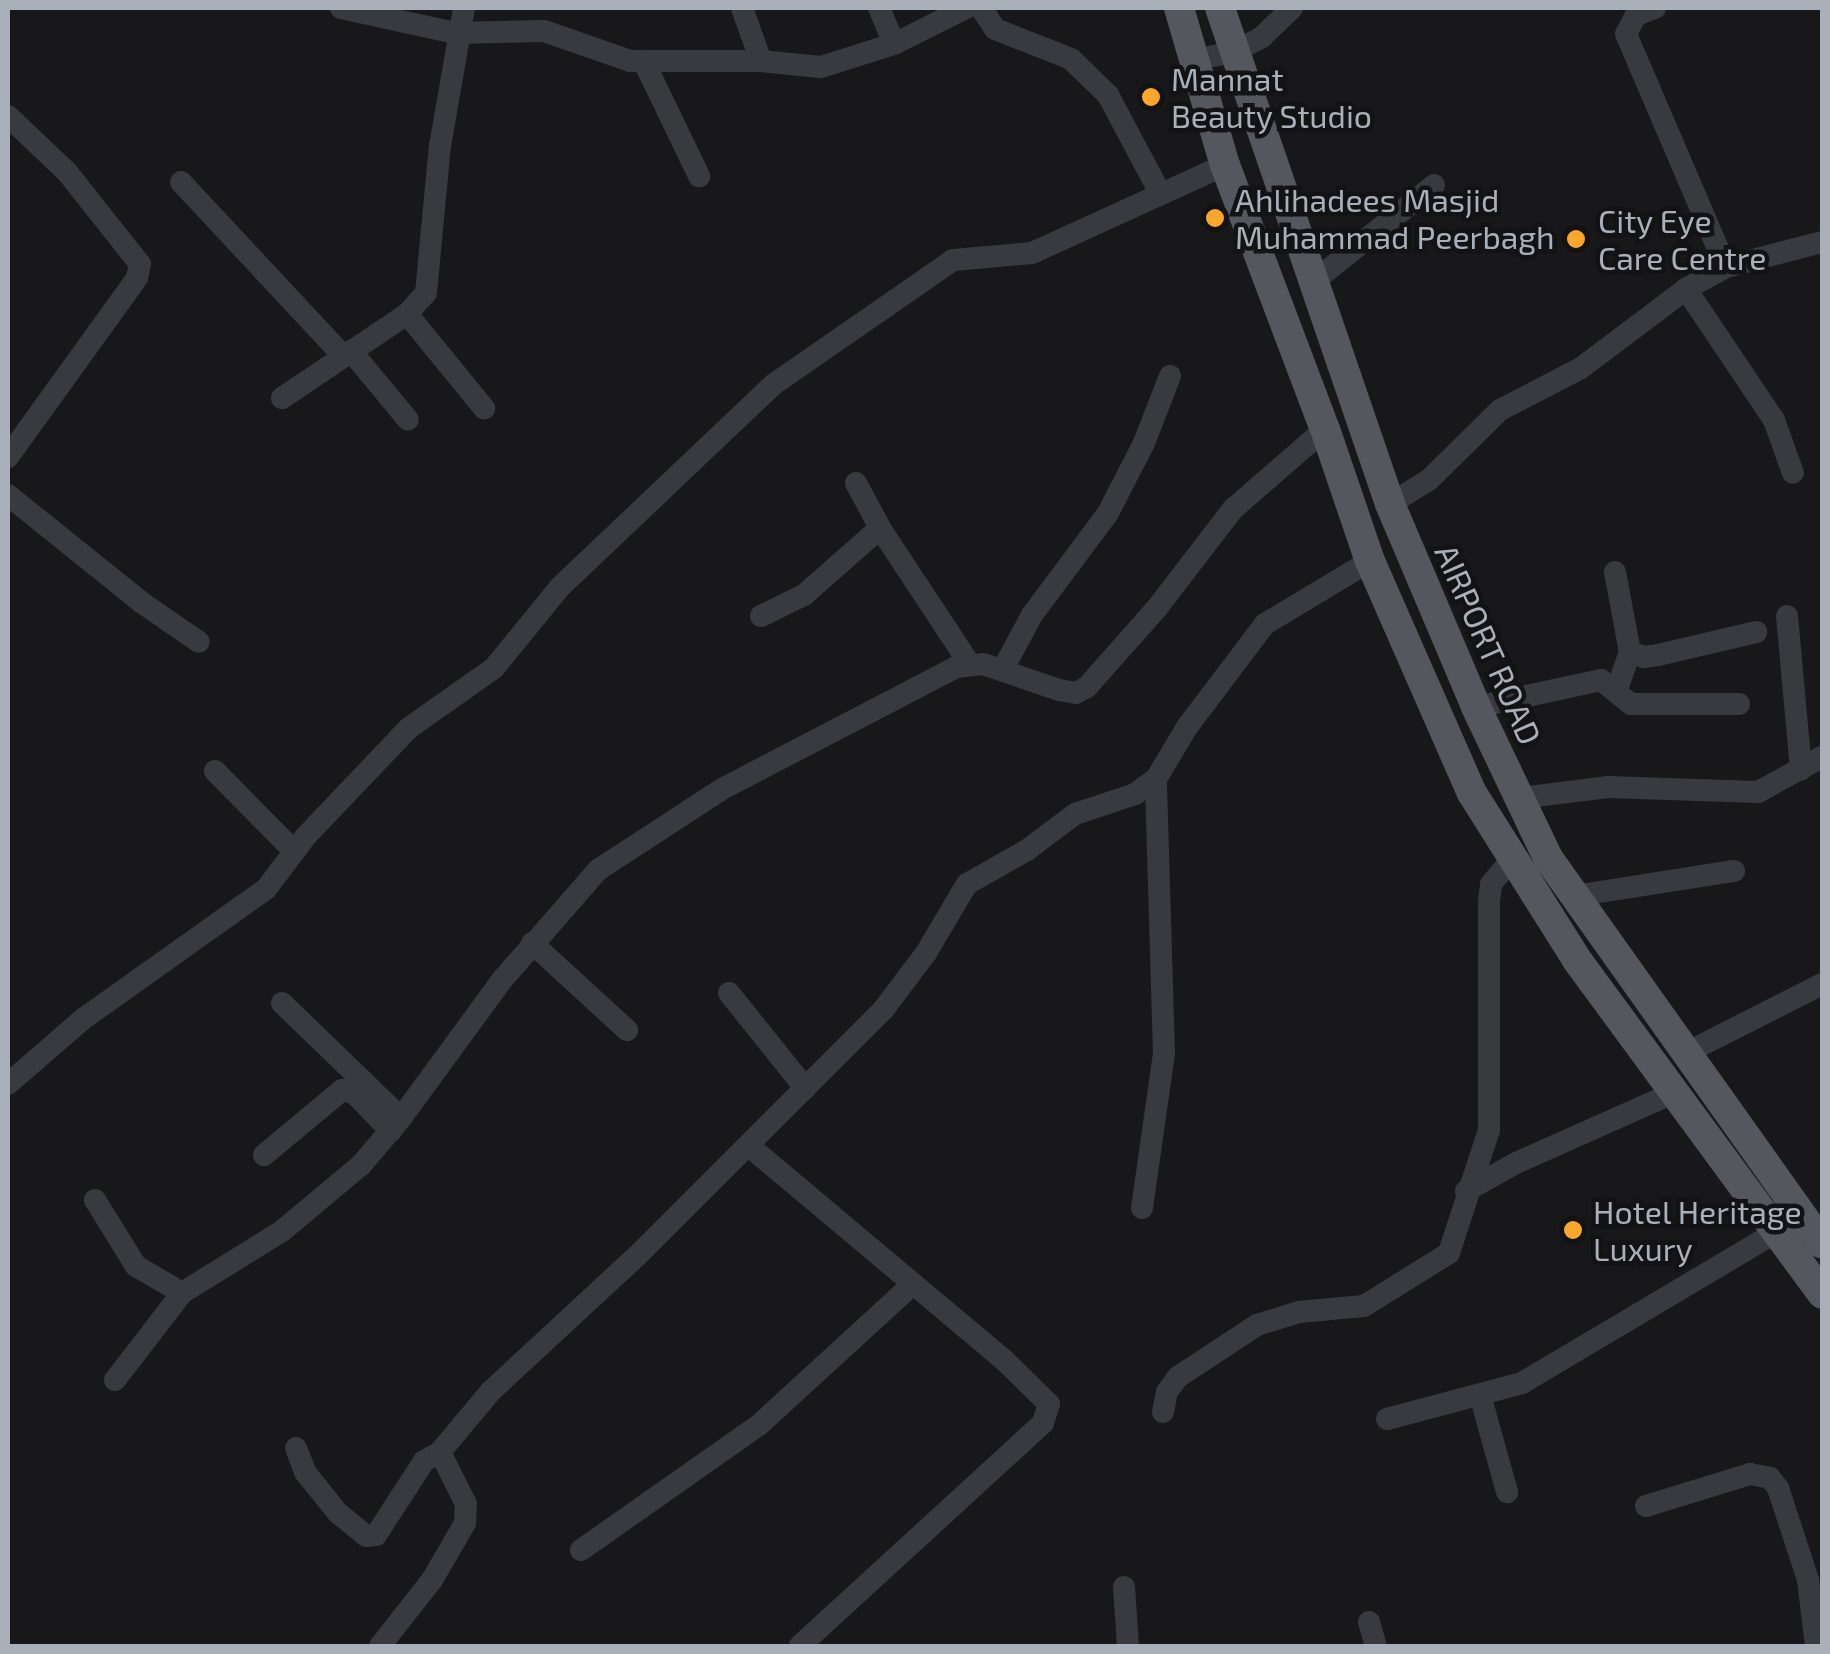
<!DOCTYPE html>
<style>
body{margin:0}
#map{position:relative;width:1830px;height:1654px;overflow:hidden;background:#18181a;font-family:"Exo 2",sans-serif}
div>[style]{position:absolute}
.minor>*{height:22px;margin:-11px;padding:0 11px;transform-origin:11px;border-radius:11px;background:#383a3f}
.major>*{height:30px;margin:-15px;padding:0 15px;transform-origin:15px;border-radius:15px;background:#54575e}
.dots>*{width:28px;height:28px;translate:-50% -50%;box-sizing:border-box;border:5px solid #131315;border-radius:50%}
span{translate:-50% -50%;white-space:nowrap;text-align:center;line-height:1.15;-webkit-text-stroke:9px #131315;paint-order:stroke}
.poi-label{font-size:32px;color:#a9b0ba}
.left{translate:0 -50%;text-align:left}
.street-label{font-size:32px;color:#a9b0ba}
.frame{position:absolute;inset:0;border:10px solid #a9b0ba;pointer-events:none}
</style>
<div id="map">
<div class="minor">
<div style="left:341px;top:8px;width:118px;rotate:12.3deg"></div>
<div style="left:456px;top:33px;width:88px;rotate:-1.3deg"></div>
<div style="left:544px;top:31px;width:91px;rotate:19.2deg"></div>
<div style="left:630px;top:61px;width:131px"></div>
<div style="left:761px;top:61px;width:60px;rotate:5.7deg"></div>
<div style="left:821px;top:67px;width:77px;rotate:-17.5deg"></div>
<div style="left:894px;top:44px;width:80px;rotate:-26.6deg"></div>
<div style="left:742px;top:8px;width:56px;rotate:70.3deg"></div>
<div style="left:879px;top:8px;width:39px;rotate:67deg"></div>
<div style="left:981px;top:8px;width:25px;rotate:56deg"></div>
<div style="left:995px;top:29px;width:82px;rotate:21.5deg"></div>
<div style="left:1071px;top:59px;width:52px;rotate:44.2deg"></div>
<div style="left:1108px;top:95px;width:111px;rotate:62deg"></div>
<div style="left:1655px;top:8px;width:20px;rotate:160deg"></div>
<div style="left:1636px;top:15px;width:21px;rotate:118deg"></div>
<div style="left:1626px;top:34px;width:254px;rotate:66.8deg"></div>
<div style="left:1196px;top:59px;width:39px;rotate:-10deg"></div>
<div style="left:1234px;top:52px;width:32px;rotate:-28deg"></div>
<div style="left:1262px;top:37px;width:42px;rotate:-44deg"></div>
<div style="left:644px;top:62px;width:127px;rotate:64.2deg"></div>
<div style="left:8px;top:116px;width:81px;rotate:43.5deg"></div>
<div style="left:67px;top:172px;width:117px;rotate:51.6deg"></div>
<div style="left:140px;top:264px;width:14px;rotate:102deg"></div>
<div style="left:137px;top:278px;width:221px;rotate:125.8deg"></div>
<div style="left:181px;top:182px;width:238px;rotate:47deg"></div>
<div style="left:1313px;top:282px;width:155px;rotate:-38.7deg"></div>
<div style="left:1686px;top:289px;width:158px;rotate:56.1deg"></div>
<div style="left:1774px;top:420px;width:56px;rotate:70.3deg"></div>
<div style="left:407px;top:314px;width:122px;rotate:50.7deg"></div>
<div style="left:351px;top:351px;width:89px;rotate:50.4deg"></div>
<div style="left:282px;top:398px;width:151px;rotate:-33.9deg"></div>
<div style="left:407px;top:314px;width:28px;rotate:-48deg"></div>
<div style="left:426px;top:293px;width:148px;rotate:-84.6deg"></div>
<div style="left:440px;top:146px;width:140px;rotate:-80.1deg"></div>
<div style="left:856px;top:483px;width:51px;rotate:61.9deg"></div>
<div style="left:880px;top:528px;width:162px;rotate:56.6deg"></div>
<div style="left:8px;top:495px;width:171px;rotate:38.8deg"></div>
<div style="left:141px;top:602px;width:70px;rotate:34.6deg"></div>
<div style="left:1390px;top:504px;width:47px;rotate:-32deg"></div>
<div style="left:1430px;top:479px;width:98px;rotate:-44.6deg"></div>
<div style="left:1500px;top:410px;width:91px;rotate:-27.4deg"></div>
<div style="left:1581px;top:368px;width:131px;rotate:-37deg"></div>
<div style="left:1686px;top:289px;width:46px;rotate:-28.8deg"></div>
<div style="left:1726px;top:267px;width:99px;rotate:-14.6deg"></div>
<div style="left:1615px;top:572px;width:81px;rotate:79.4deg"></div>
<div style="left:1630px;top:652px;width:42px;rotate:109.3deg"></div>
<div style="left:761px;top:616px;width:48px;rotate:-26deg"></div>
<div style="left:804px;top:595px;width:101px;rotate:-41.4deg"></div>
<div style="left:1787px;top:616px;width:154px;rotate:84.8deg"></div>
<div style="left:1630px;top:652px;width:15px;rotate:20deg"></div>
<div style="left:1644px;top:657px;width:14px;rotate:-8deg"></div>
<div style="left:1658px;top:655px;width:101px;rotate:-13.2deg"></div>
<div style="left:1003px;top:669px;width:61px;rotate:-61.8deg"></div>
<div style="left:1032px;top:615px;width:127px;rotate:-53.3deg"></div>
<div style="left:1108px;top:513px;width:79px;rotate:-62.8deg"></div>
<div style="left:1144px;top:443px;width:72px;rotate:-68.8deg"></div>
<div style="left:1476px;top:707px;width:128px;rotate:-12.2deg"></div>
<div style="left:1601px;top:680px;width:38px;rotate:39deg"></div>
<div style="left:1631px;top:704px;width:108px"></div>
<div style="left:215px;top:771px;width:112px;rotate:45.4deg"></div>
<div style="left:1520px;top:798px;width:89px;rotate:-7.1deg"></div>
<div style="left:1608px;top:787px;width:150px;rotate:1.9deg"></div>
<div style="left:1758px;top:792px;width:73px;rotate:-28.7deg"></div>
<div style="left:1574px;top:896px;width:162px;rotate:-8.9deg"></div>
<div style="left:532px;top:943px;width:129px;rotate:42.5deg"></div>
<div style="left:729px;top:993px;width:122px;rotate:51.3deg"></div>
<div style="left:282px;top:1003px;width:165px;rotate:44deg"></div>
<div style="left:1688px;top:1052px;width:150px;rotate:-26.9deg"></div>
<div style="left:8px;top:1084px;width:99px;rotate:-40.9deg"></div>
<div style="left:83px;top:1019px;width:224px;rotate:-35.4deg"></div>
<div style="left:266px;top:889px;width:66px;rotate:-53deg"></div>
<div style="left:306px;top:836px;width:149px;rotate:-46.4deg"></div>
<div style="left:409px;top:728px;width:104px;rotate:-35.2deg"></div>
<div style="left:494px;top:668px;width:104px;rotate:-50.8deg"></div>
<div style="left:560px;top:587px;width:295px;rotate:-43.5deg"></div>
<div style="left:774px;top:384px;width:218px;rotate:-34.7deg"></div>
<div style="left:953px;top:260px;width:79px;rotate:-5.1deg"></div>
<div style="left:1032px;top:253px;width:212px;rotate:-24.5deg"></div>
<div style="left:749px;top:1146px;width:333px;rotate:40deg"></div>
<div style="left:1004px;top:1360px;width:63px;rotate:44.4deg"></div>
<div style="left:1049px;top:1404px;width:20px;rotate:108deg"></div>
<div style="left:1043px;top:1423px;width:330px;rotate:137.5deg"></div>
<div style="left:264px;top:1155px;width:102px;rotate:-39.8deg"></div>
<div style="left:342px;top:1090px;width:12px;rotate:14deg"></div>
<div style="left:354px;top:1093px;width:53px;rotate:45.8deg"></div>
<div style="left:1466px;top:1191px;width:57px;rotate:-29.2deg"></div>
<div style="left:1516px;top:1163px;width:172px;rotate:-24deg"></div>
<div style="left:95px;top:1200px;width:78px;rotate:58.2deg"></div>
<div style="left:136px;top:1266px;width:53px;rotate:30.4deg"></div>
<div style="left:1142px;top:1208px;width:156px;rotate:-81.9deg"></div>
<div style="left:1164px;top:1054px;width:275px;rotate:-91.7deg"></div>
<div style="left:115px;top:1380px;width:110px;rotate:-52.4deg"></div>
<div style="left:182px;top:1293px;width:118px;rotate:-31.8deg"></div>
<div style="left:282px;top:1231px;width:103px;rotate:-39.9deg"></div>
<div style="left:361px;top:1165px;width:62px;rotate:-49.6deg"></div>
<div style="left:401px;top:1118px;width:171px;rotate:-53.8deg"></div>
<div style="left:502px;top:980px;width:146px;rotate:-48.9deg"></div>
<div style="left:598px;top:870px;width:150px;rotate:-33.1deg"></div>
<div style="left:724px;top:788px;width:262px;rotate:-27.5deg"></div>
<div style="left:956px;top:667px;width:27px;rotate:-6deg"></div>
<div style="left:983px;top:664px;width:80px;rotate:18.9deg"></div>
<div style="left:1059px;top:690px;width:17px;rotate:10deg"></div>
<div style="left:1076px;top:693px;width:13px;rotate:-29deg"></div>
<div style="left:1087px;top:687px;width:106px;rotate:-48.5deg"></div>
<div style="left:1157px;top:608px;width:125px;rotate:-52.5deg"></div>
<div style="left:1233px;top:509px;width:122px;rotate:-41deg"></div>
<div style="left:1480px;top:1395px;width:101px;rotate:74.4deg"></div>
<div style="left:1163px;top:1412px;width:20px;rotate:-79deg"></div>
<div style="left:1167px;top:1392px;width:19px;rotate:-54deg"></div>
<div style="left:1178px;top:1377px;width:95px;rotate:-33.4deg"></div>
<div style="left:1257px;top:1325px;width:44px;rotate:-17.2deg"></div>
<div style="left:1299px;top:1312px;width:65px;rotate:-5.3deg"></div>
<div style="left:1364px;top:1306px;width:100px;rotate:-31.9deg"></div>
<div style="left:1449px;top:1253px;width:129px;rotate:-72deg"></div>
<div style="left:1489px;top:1130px;width:229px;rotate:-90deg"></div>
<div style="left:1489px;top:901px;width:17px;rotate:-83deg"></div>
<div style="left:1491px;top:884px;width:34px;rotate:-50deg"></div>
<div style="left:1387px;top:1419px;width:140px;rotate:-14.9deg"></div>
<div style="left:1522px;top:1383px;width:312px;rotate:-30.7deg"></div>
<div style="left:296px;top:1448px;width:26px;rotate:69deg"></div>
<div style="left:305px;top:1472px;width:53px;rotate:51.2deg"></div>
<div style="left:338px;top:1513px;width:36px;rotate:39deg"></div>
<div style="left:366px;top:1536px;width:10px;rotate:-6deg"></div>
<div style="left:376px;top:1535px;width:88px;rotate:-57deg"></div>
<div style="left:424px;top:1461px;width:18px;rotate:-29deg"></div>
<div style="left:440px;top:1452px;width:80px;rotate:-50.1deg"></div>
<div style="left:491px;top:1391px;width:200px;rotate:-42.8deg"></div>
<div style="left:638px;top:1255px;width:346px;rotate:-45deg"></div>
<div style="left:883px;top:1010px;width:71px;rotate:-53deg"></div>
<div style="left:926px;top:953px;width:80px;rotate:-59.3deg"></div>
<div style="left:967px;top:884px;width:69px;rotate:-29.5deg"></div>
<div style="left:1027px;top:850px;width:60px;rotate:-36.9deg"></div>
<div style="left:1075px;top:814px;width:63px;rotate:-18.4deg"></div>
<div style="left:1135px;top:794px;width:26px;rotate:-36deg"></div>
<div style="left:1156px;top:779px;width:61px;rotate:-59.2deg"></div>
<div style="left:1187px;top:727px;width:129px;rotate:-52.9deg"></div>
<div style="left:1265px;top:624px;width:122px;rotate:-31deg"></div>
<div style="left:1646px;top:1506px;width:109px;rotate:-17.1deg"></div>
<div style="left:1750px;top:1474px;width:20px;rotate:11deg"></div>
<div style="left:1770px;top:1478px;width:13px;rotate:51deg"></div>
<div style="left:1778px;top:1488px;width:97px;rotate:71.9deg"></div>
<div style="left:1808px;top:1580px;width:66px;rotate:83.1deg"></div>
<div style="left:581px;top:1550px;width:218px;rotate:-35.1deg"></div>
<div style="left:759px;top:1425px;width:209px;rotate:-42.5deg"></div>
<div style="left:1124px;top:1587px;width:59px;rotate:86.1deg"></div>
<div style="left:1369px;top:1622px;width:25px;rotate:74deg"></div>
<div style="left:380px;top:1646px;width:84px;rotate:-51.8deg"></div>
<div style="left:432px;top:1580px;width:66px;rotate:-59.9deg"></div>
<div style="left:465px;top:1523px;width:19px;rotate:-87deg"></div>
<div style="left:466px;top:1504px;width:58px;rotate:-116.6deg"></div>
</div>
<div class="major">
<div style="left:1179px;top:8px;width:164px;rotate:73.7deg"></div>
<div style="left:1225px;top:165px;width:282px;rotate:69.3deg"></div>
<div style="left:1325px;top:429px;width:139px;rotate:71.2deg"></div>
<div style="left:1370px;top:561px;width:253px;rotate:66.3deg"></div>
<div style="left:1472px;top:793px;width:197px;rotate:57.8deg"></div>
<div style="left:1577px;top:960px;width:414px;rotate:53.7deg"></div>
<div style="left:1220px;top:8px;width:524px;rotate:71.08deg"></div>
<div style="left:1390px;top:504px;width:220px;rotate:67deg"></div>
<div style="left:1476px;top:707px;width:167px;rotate:64.5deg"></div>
<div style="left:1548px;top:858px;width:473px;rotate:54.6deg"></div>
</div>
<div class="dots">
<div style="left:1151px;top:97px;background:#fba72e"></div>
<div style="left:1215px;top:218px;background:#fba72e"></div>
<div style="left:1576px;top:239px;background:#fba72e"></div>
<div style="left:1573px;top:1230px;background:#fba72e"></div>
</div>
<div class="poi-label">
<span class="left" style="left:1171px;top:97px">Mannat<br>Beauty Studio</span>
<span class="left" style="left:1235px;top:218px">Ahlihadees Masjid<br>Muhammad Peerbagh</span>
<span class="left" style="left:1598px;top:239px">City Eye<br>Care Centre</span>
<span class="left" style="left:1593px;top:1230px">Hotel Heritage<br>Luxury</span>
</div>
<div class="street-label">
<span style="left:1489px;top:644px;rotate:66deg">AIRPORT ROAD</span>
</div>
<div class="frame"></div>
</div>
